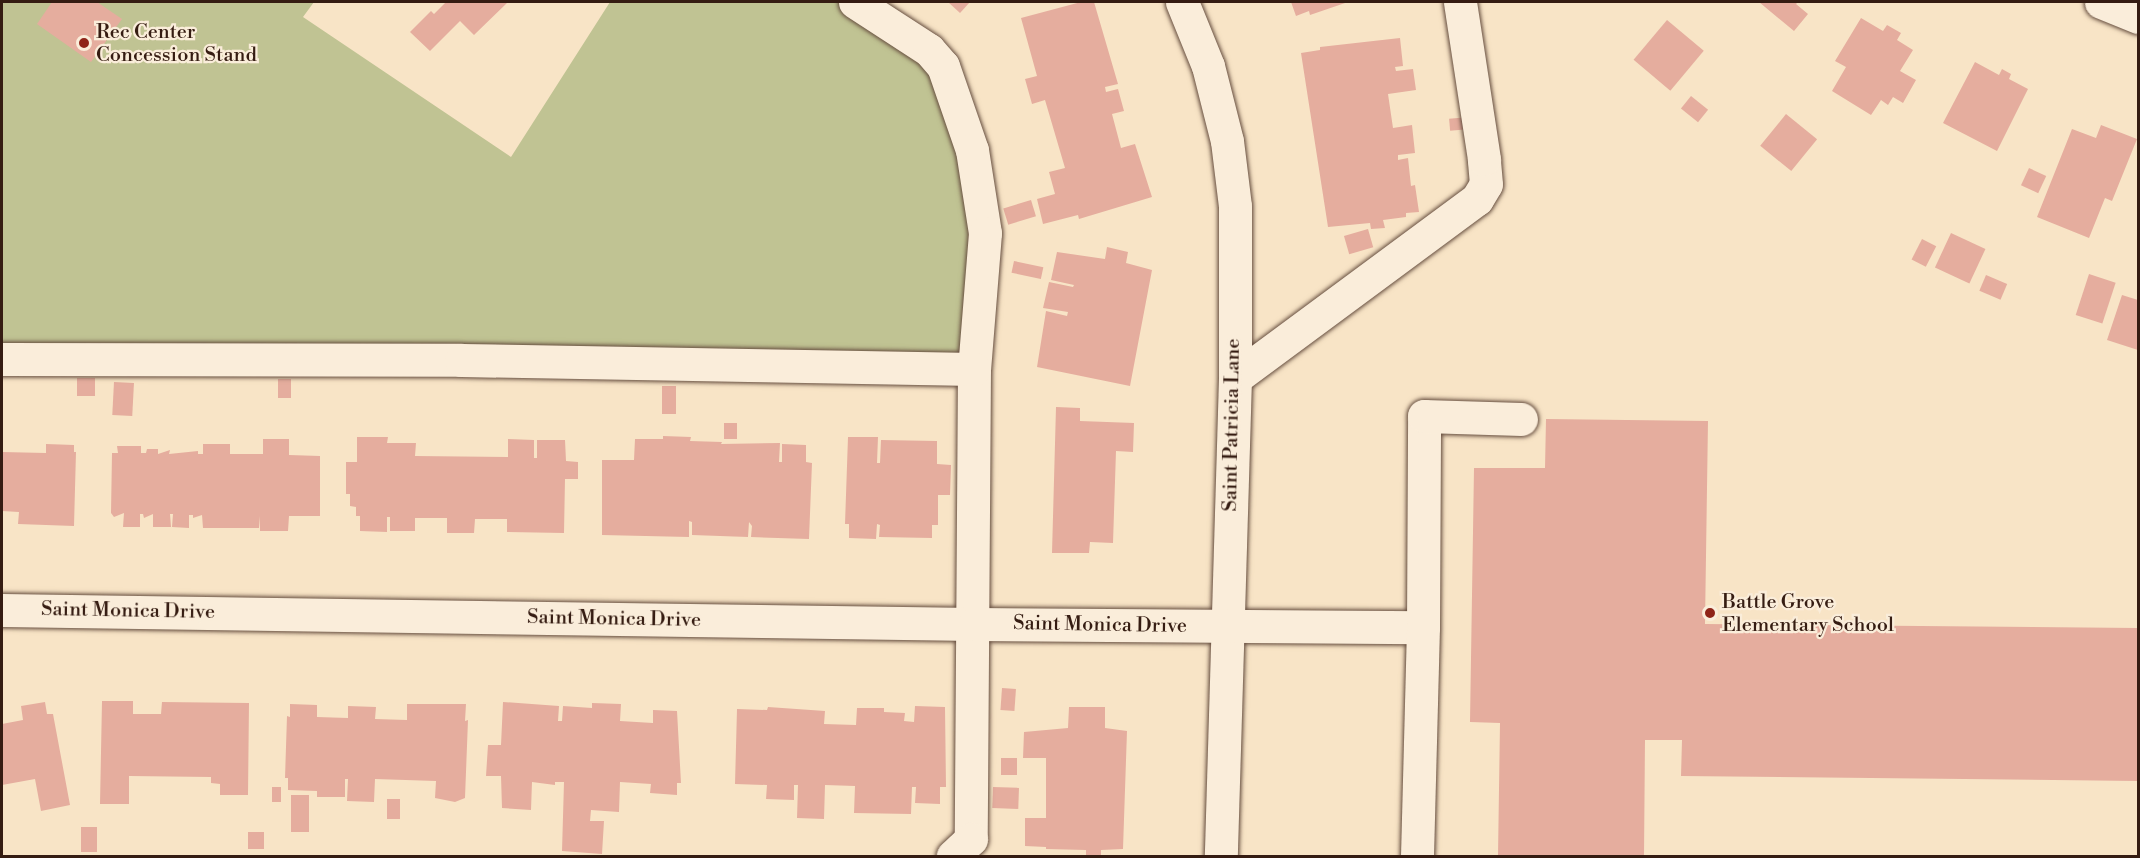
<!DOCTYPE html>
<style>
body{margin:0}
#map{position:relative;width:2140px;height:858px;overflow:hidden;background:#f8e4c6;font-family:"Libre Bodoni",serif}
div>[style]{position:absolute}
.green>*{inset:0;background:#c0c393}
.building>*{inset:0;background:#e5ad9e;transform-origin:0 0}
.roads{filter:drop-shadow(0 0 2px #664e3f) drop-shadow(0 0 2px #664e3f)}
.minor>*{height:33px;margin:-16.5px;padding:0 16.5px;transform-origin:16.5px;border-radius:16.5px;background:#faedda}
.dots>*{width:16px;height:16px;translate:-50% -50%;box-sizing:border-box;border:3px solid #faedda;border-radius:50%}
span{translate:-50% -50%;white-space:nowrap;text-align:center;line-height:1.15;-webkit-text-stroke:4.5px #faedda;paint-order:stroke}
.poi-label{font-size:20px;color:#351c12}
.left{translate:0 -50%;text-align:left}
.street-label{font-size:20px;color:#351c12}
.frame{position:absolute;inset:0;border:3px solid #351c12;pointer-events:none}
</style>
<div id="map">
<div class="green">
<div style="clip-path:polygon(2px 2px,314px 2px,303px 17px,511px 157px,610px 2px,847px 2px,928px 53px,969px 149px,971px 362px,2px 344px)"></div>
</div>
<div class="building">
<div style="clip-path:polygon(52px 2px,97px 2px,122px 19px,91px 62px,37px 24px)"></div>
<div style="clip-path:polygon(446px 2px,508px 2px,474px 35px,460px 21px,430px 51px,410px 32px,431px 11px,434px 14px)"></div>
<div style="clip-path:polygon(948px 2px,970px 2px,960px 13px)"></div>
<div style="clip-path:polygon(1081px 2px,1094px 2px,1118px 84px,1105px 87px,1106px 92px,1118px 89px,1124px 111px,1112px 114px,1121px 148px,1135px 144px,1152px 197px,1079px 219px,1078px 215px,1043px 224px,1037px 199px,1055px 194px,1049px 172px,1065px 168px,1045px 100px,1032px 104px,1025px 79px,1037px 76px,1021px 18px)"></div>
<div style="clip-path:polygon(1291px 2px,1348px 2px,1310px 15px,1309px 11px,1296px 16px)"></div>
<div style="clip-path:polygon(1759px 2px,1798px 2px,1796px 4px,1808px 14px,1794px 31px)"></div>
<div style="clip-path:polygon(1861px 18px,1883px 31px,1887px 25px,1901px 33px,1897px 40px,1913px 50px,1900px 71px,1916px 80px,1903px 103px,1893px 97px,1888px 105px,1881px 100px,1871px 115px,1832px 91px,1846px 67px,1835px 61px)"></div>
<div style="left:1667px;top:20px;width:48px;height:52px;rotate:40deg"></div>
<div style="clip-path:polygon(1400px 38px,1403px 66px,1395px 67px,1396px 71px,1413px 69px,1416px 90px,1388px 94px,1393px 128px,1412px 125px,1415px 153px,1398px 155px,1398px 160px,1408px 158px,1411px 186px,1415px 185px,1419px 212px,1406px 213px,1406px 217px,1383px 220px,1385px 228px,1371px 229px,1370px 223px,1328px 227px,1301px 53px,1320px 50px,1320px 47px)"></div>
<div style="clip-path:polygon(1975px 62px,1999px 75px,2002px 69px,2011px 74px,2009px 79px,2028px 89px,1997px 151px,1943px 123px)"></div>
<div style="left:1691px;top:96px;width:22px;height:16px;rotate:39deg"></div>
<div style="left:1786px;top:114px;width:40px;height:41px;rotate:39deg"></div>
<div style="left:1469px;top:117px;width:12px;height:20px;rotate:85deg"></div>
<div style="clip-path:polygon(2101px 125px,2137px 139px,2112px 201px,2105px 198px,2089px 238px,2037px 217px,2072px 129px,2096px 138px)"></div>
<div style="left:2029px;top:168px;width:19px;height:19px;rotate:25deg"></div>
<div style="left:1031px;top:200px;width:17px;height:29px;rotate:73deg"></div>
<div style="left:1368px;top:229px;width:19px;height:25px;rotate:74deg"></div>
<div style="left:1951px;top:233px;width:38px;height:38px;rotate:25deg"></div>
<div style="left:1922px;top:239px;width:16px;height:23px;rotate:27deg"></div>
<div style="clip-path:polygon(1107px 247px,1128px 252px,1126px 263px,1152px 270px,1130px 386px,1037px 367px,1046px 311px,1067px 316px,1068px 312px,1043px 308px,1049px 282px,1073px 287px,1074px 285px,1051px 280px,1057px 252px,1105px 259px)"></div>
<div style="left:1014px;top:261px;width:30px;height:12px;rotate:12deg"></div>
<div style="left:2089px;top:274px;width:28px;height:43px;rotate:18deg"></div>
<div style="left:1986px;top:275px;width:23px;height:17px;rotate:23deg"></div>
<div style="clip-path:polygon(2122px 295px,2138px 300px,2138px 350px,2107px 340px)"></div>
<div style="left:77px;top:378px;width:18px;height:18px"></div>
<div style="left:278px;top:379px;width:13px;height:19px"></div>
<div style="left:114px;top:382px;width:20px;height:33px;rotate:3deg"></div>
<div style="left:662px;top:386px;width:14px;height:28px"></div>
<div style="clip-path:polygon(1056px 407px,1080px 408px,1080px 421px,1134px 423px,1133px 452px,1116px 451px,1113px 543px,1090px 542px,1089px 553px,1052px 553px)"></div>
<div style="clip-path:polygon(1546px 419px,1708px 421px,1705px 624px,2138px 628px,2138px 781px,1681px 776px,1682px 740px,1645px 740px,1644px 856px,1498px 856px,1500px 723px,1470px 722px,1474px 468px,1545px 468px)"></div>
<div style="left:724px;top:423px;width:13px;height:16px"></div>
<div style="clip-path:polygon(663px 436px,691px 437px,690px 441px,722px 442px,721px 444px,780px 443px,779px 462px,782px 462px,782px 444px,806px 445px,806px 462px,812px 463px,809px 539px,751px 537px,752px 526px,749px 522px,748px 537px,692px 535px,692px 522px,689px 521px,689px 537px,602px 535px,602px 460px,634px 460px,635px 439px,663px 439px)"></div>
<div style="clip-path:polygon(357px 437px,388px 437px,387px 443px,416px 443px,415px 456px,508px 457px,508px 439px,534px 440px,534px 458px,537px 458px,537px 440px,565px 440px,566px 461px,578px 462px,578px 479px,565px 479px,564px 533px,507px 532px,507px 519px,475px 519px,474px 533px,447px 533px,447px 518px,415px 518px,415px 531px,390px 531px,390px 517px,387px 517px,387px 532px,360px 531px,360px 516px,356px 516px,356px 507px,350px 506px,350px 494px,346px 494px,346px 462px,357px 462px)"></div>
<div style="clip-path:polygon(848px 437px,878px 437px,877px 463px,880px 463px,881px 440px,937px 441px,937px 464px,951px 465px,950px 495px,938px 495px,938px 525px,932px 525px,932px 538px,879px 537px,880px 525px,877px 524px,876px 539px,849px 538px,849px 524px,845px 524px)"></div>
<div style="clip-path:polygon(263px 439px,289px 439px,289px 455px,320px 456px,320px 516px,289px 516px,288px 531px,260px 531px,260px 516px,259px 528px,203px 528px,202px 515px,193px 518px,193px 515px,189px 515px,189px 528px,172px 527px,173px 514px,170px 514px,171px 527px,153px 527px,153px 514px,144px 518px,143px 514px,140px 514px,140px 527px,123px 527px,124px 513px,114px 517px,111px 513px,112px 453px,118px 453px,117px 446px,141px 446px,141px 453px,146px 453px,147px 449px,158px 449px,158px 454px,170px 450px,169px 454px,198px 451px,198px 454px,203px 454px,203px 444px,230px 444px,230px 454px,263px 454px)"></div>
<div style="clip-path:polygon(46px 444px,74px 445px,74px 452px,76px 452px,74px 526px,18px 524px,19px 512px,2px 511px,2px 452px,46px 453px)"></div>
<div style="left:1002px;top:688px;width:14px;height:22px;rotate:4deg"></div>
<div style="clip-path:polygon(102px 701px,133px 701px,133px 714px,161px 714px,162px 702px,249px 703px,248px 795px,220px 795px,220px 784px,211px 783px,211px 777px,129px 776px,129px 804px,100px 804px)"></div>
<div style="clip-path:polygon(45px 702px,47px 714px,53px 714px,70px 805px,41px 811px,35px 779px,2px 785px,2px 724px,23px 720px,21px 706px)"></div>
<div style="clip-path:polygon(503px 702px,559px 706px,558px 721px,562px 721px,563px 706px,592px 708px,592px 703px,621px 704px,620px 721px,653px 723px,653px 710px,677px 711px,681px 783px,677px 783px,677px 795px,650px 793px,651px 784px,620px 782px,619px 812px,591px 810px,590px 821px,604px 821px,602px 854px,562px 851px,564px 782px,555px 782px,555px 785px,532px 782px,531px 810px,502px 808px,501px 776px,486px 776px,488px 745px,501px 745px)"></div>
<div style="clip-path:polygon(290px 704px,317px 705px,317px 717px,348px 718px,348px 706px,376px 707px,375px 719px,407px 720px,407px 704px,466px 704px,465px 721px,468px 720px,465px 798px,455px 802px,435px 798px,436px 781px,375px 779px,374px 802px,347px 801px,348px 779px,345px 779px,345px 797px,317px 797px,317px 791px,288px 790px,288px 778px,285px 778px,287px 716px,290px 717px)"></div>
<div style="clip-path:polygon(915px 706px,945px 707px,946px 787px,940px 787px,940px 804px,915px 803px,916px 787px,912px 787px,911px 814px,854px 813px,855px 786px,825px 785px,824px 819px,797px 818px,798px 785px,794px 785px,794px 800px,766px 799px,767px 785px,735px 784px,737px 709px,767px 710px,768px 707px,825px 711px,824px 724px,856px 725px,857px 708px,884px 708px,884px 712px,905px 713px,904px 721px,914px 722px)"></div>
<div style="clip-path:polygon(1069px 707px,1105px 707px,1105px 728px,1127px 731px,1123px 849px,1101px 850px,1101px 856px,1086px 856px,1086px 850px,1046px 849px,1046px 847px,1025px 846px,1025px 818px,1046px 818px,1046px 758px,1023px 758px,1024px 732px,1068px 728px)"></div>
<div style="left:1017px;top:758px;width:17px;height:16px;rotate:90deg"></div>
<div style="left:272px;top:787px;width:9px;height:15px"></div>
<div style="left:993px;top:787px;width:26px;height:21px;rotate:2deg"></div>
<div style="left:291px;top:795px;width:18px;height:37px"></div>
<div style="left:387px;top:799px;width:13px;height:20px"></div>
<div style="left:81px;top:827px;width:16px;height:25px"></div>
<div style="left:264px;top:832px;width:17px;height:16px;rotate:90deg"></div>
</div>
<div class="roads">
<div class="minor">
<div style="left:855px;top:2px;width:88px;rotate:33deg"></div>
<div style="left:929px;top:50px;width:21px;rotate:49deg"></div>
<div style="left:943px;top:66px;width:89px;rotate:71deg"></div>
<div style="left:972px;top:150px;width:84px;rotate:81.1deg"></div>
<div style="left:985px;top:233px;width:136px;rotate:94.6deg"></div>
<div style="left:974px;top:369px;width:470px;rotate:90.4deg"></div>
<div style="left:971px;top:839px;width:25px;rotate:137deg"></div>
<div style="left:1182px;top:2px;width:69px;rotate:67.9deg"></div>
<div style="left:1208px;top:66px;width:77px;rotate:75.8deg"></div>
<div style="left:1227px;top:141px;width:65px;rotate:83deg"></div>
<div style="left:1235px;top:206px;width:172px;rotate:90deg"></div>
<div style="left:1235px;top:378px;width:478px;rotate:91.7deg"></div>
<div style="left:2101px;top:2px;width:40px;rotate:22deg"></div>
<div style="left:2px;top:359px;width:459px;rotate:0.1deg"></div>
<div style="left:461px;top:360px;width:513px;rotate:1.01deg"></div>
<div style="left:1235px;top:378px;width:301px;rotate:-36.5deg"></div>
<div style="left:1477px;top:199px;width:17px;rotate:-59deg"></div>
<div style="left:1486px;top:184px;width:25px;rotate:-95deg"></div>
<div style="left:1484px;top:159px;width:159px;rotate:-98.7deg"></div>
<div style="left:2px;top:610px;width:972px;rotate:0.83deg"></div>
<div style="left:974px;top:624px;width:449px;rotate:0.4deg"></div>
<div style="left:1417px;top:856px;width:229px;rotate:-88.5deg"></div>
<div style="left:1423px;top:627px;width:211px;rotate:-89.7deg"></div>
<div style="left:1424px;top:416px;width:97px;rotate:1.8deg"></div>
</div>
</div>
<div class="dots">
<div style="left:84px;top:43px;background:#8f2418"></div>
<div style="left:1710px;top:613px;background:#8f2418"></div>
</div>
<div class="poi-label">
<span class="left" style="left:96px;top:44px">Rec Center<br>Concession Stand</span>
<span class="left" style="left:1722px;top:614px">Battle Grove<br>Elementary School</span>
</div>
<div class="street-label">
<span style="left:1232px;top:425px;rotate:-89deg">Saint Patricia Lane</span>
<span style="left:128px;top:611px;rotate:1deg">Saint Monica Drive</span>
<span style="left:614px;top:619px;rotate:1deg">Saint Monica Drive</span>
<span style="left:1100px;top:625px;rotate:1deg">Saint Monica Drive</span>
</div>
<div class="frame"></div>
</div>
